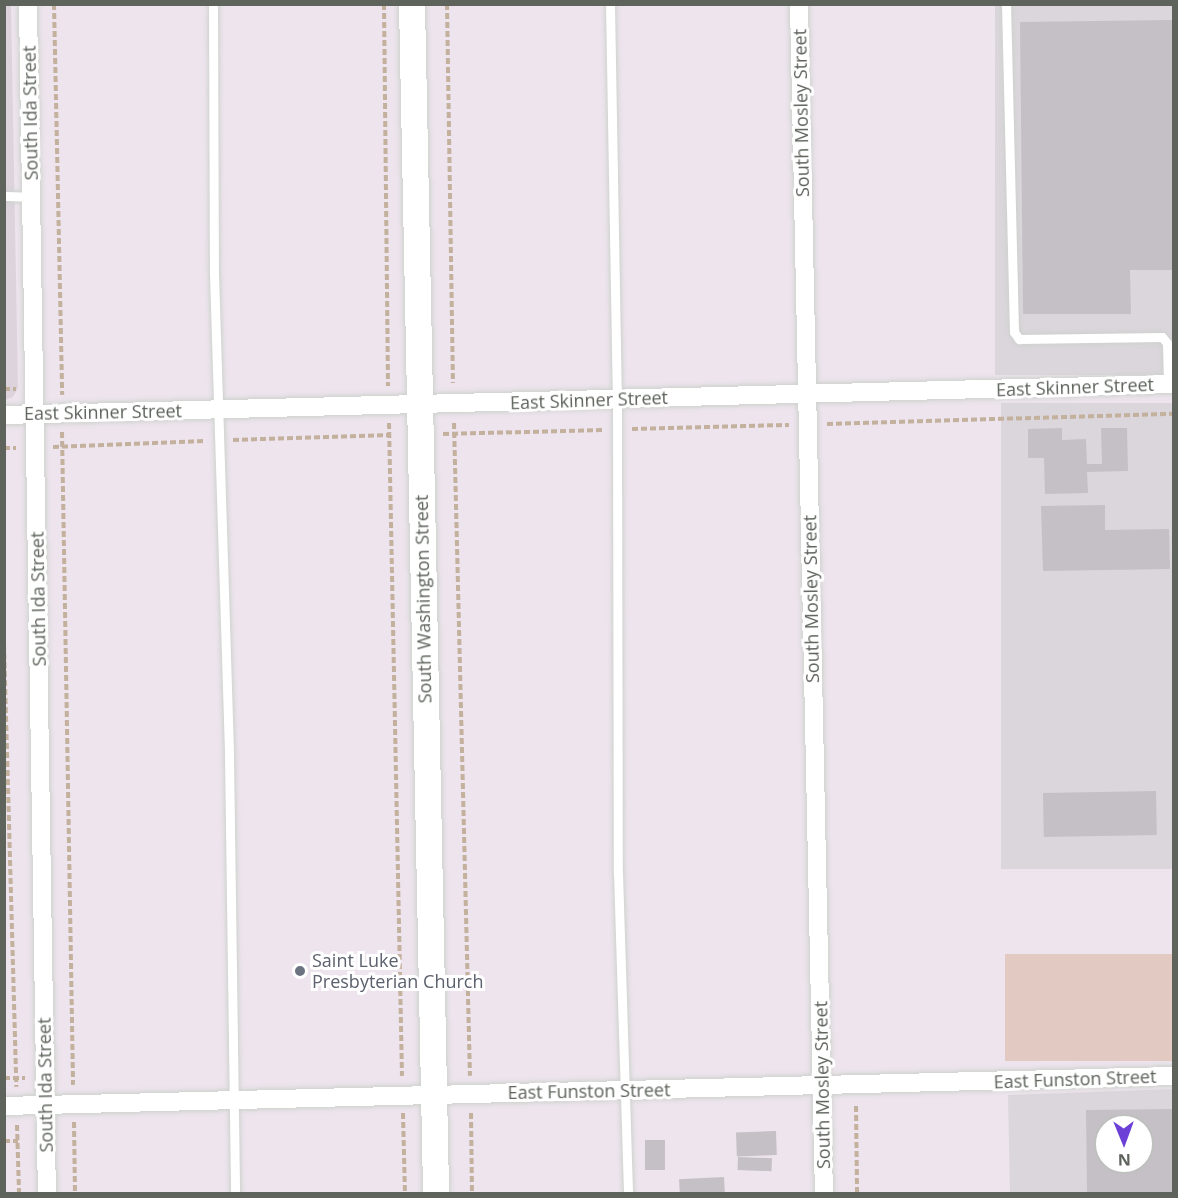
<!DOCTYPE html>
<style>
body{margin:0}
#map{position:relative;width:1178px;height:1198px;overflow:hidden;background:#ede4ed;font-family:"Open Sans",sans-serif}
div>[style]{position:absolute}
.industrial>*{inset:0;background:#dbd6dc;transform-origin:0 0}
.education>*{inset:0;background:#dcd3dd}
.green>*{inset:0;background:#e2cac3;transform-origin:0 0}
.building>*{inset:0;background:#c5bfc6;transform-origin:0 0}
.path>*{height:4px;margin-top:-2px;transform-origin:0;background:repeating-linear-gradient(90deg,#c3b09d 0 6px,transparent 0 9px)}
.roads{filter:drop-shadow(0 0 2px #cdd2cc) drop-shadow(0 0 2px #cdd2cc)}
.lane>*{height:9px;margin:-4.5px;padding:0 4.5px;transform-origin:4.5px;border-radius:4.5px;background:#fff}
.street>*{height:18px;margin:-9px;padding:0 9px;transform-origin:9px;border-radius:9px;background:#fff}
.secondary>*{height:26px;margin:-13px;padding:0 13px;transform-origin:13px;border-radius:13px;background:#fff}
.dots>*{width:16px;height:16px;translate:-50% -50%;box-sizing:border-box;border:3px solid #fff;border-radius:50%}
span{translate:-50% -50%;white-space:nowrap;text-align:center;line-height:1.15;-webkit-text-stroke:6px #fff;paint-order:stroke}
.street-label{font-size:18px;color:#5e635c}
.worship-label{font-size:18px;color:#5b616d}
.left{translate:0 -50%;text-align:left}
.frame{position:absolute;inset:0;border:6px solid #5e635c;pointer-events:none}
.north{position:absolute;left:1094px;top:1114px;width:60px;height:60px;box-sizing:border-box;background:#fff;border:2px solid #bfc1be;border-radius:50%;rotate:179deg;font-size:16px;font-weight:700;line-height:24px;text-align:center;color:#5e635c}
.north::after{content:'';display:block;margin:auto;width:21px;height:27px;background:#6c40d7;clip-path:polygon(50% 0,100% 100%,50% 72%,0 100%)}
</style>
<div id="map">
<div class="industrial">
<div style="left:995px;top:5px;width:178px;height:370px"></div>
<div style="left:1173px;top:403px;width:466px;height:172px;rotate:90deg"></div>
<div style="clip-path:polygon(evenodd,1173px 1089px,1173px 1193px,1010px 1193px,1008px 1095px,1173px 1089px,1106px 1126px,1142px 1126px,1142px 1162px,1106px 1162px,1106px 1126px)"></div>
</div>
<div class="education">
<div style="clip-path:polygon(4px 5px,11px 5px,18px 388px,13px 397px,5px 400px)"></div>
</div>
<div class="green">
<div style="left:1173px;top:954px;width:107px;height:168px;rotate:90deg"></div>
</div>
<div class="building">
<div style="clip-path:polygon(1172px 20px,1174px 270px,1130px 270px,1131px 314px,1023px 314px,1020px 22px)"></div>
<div style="clip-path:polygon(1062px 428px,1062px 440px,1086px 439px,1087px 464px,1102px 464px,1101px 428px,1127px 428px,1128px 471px,1087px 472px,1088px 493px,1045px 494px,1044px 458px,1028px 458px,1028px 429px)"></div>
<div style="clip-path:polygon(1105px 505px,1105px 530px,1169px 529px,1170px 569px,1043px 571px,1041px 506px)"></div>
<div style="left:1156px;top:791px;width:44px;height:113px;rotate:89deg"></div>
<div style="clip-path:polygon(evenodd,1174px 1109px,1174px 1194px,1087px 1194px,1086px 1110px,1174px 1109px,1106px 1126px,1142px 1126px,1142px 1162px,1106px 1162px,1106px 1126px)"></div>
<div style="left:776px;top:1131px;width:24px;height:40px;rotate:88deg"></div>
<div style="left:645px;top:1140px;width:20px;height:30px"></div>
<div style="left:738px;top:1157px;width:34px;height:13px;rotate:2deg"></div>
<div style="left:724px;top:1177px;width:17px;height:45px;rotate:87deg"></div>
</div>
<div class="path">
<div style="left:54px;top:4px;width:391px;rotate:88.8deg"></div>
<div style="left:384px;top:4px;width:382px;rotate:89.4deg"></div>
<div style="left:447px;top:4px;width:379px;rotate:89.1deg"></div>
<div style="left:4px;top:389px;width:12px"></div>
<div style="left:389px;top:423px;width:653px;rotate:88.86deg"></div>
<div style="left:454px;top:423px;width:653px;rotate:88.6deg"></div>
<div style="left:827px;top:424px;width:347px;rotate:-1.7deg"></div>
<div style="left:632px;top:429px;width:157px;rotate:-1.5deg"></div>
<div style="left:62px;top:432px;width:653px;rotate:89.03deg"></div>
<div style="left:443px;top:434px;width:160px;rotate:-1.4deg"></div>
<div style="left:233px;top:440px;width:158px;rotate:-1.8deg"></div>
<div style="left:53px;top:447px;width:152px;rotate:-2.3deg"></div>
<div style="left:4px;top:448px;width:12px"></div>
<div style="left:4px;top:644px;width:443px;rotate:88.4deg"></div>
<div style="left:4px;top:1078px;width:21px"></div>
<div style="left:856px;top:1106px;width:88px;rotate:89.3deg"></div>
<div style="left:403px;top:1113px;width:81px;rotate:88.6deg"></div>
<div style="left:471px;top:1113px;width:81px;rotate:89.3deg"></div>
<div style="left:74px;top:1122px;width:72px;rotate:89.2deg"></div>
<div style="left:17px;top:1125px;width:69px;rotate:88.3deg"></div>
<div style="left:4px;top:1141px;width:14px"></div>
</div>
<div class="roads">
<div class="lane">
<div style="left:213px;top:4px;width:270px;rotate:89.8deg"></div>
<div style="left:214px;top:274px;width:482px;rotate:88.2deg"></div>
<div style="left:229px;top:756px;width:438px;rotate:89.2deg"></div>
<div style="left:610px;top:4px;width:395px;rotate:89deg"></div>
<div style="left:617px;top:399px;width:474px;rotate:89.9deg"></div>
<div style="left:618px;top:873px;width:321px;rotate:88.2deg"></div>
<div style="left:1006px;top:4px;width:328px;rotate:88.6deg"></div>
<div style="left:1014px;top:332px;width:9px;rotate:54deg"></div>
<div style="left:1019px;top:339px;width:143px;rotate:-0.8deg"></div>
<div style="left:1162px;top:337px;width:8px;rotate:50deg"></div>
<div style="left:1167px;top:343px;width:41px;rotate:88.6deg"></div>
<div style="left:4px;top:196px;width:27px;rotate:2deg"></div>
</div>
<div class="street">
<div style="left:28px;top:4px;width:1190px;rotate:89.09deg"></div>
<div style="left:799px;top:4px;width:1190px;rotate:88.8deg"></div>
<div style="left:4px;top:415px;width:1170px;rotate:-1.52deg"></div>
<div style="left:4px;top:1106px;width:1170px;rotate:-1.47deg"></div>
</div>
<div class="secondary">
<div style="left:412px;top:4px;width:1190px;rotate:88.84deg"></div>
</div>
</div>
<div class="dots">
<div style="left:300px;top:971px;background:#6b7280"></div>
</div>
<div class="street-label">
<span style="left:30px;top:113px;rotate:-91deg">South Ida Street</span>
<span style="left:801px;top:113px;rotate:-91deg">South Mosley Street</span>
<span style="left:1075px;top:387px;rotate:-2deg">East Skinner Street</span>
<span style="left:589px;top:400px;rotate:-2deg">East Skinner Street</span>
<span style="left:103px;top:412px;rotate:-1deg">East Skinner Street</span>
<span style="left:38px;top:599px;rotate:-91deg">South Ida Street</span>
<span style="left:423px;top:599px;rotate:-91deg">South Washington Street</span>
<span style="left:811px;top:599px;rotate:-91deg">South Mosley Street</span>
<span style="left:1075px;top:1079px;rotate:-2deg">East Funston Street</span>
<span style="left:45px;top:1085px;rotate:-91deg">South Ida Street</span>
<span style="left:822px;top:1085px;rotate:-91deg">South Mosley Street</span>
<span style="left:589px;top:1091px;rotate:-1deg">East Funston Street</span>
</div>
<div class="worship-label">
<span class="left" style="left:312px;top:971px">Saint Luke<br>Presbyterian Church</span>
</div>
<div class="frame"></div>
<div class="north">N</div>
</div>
